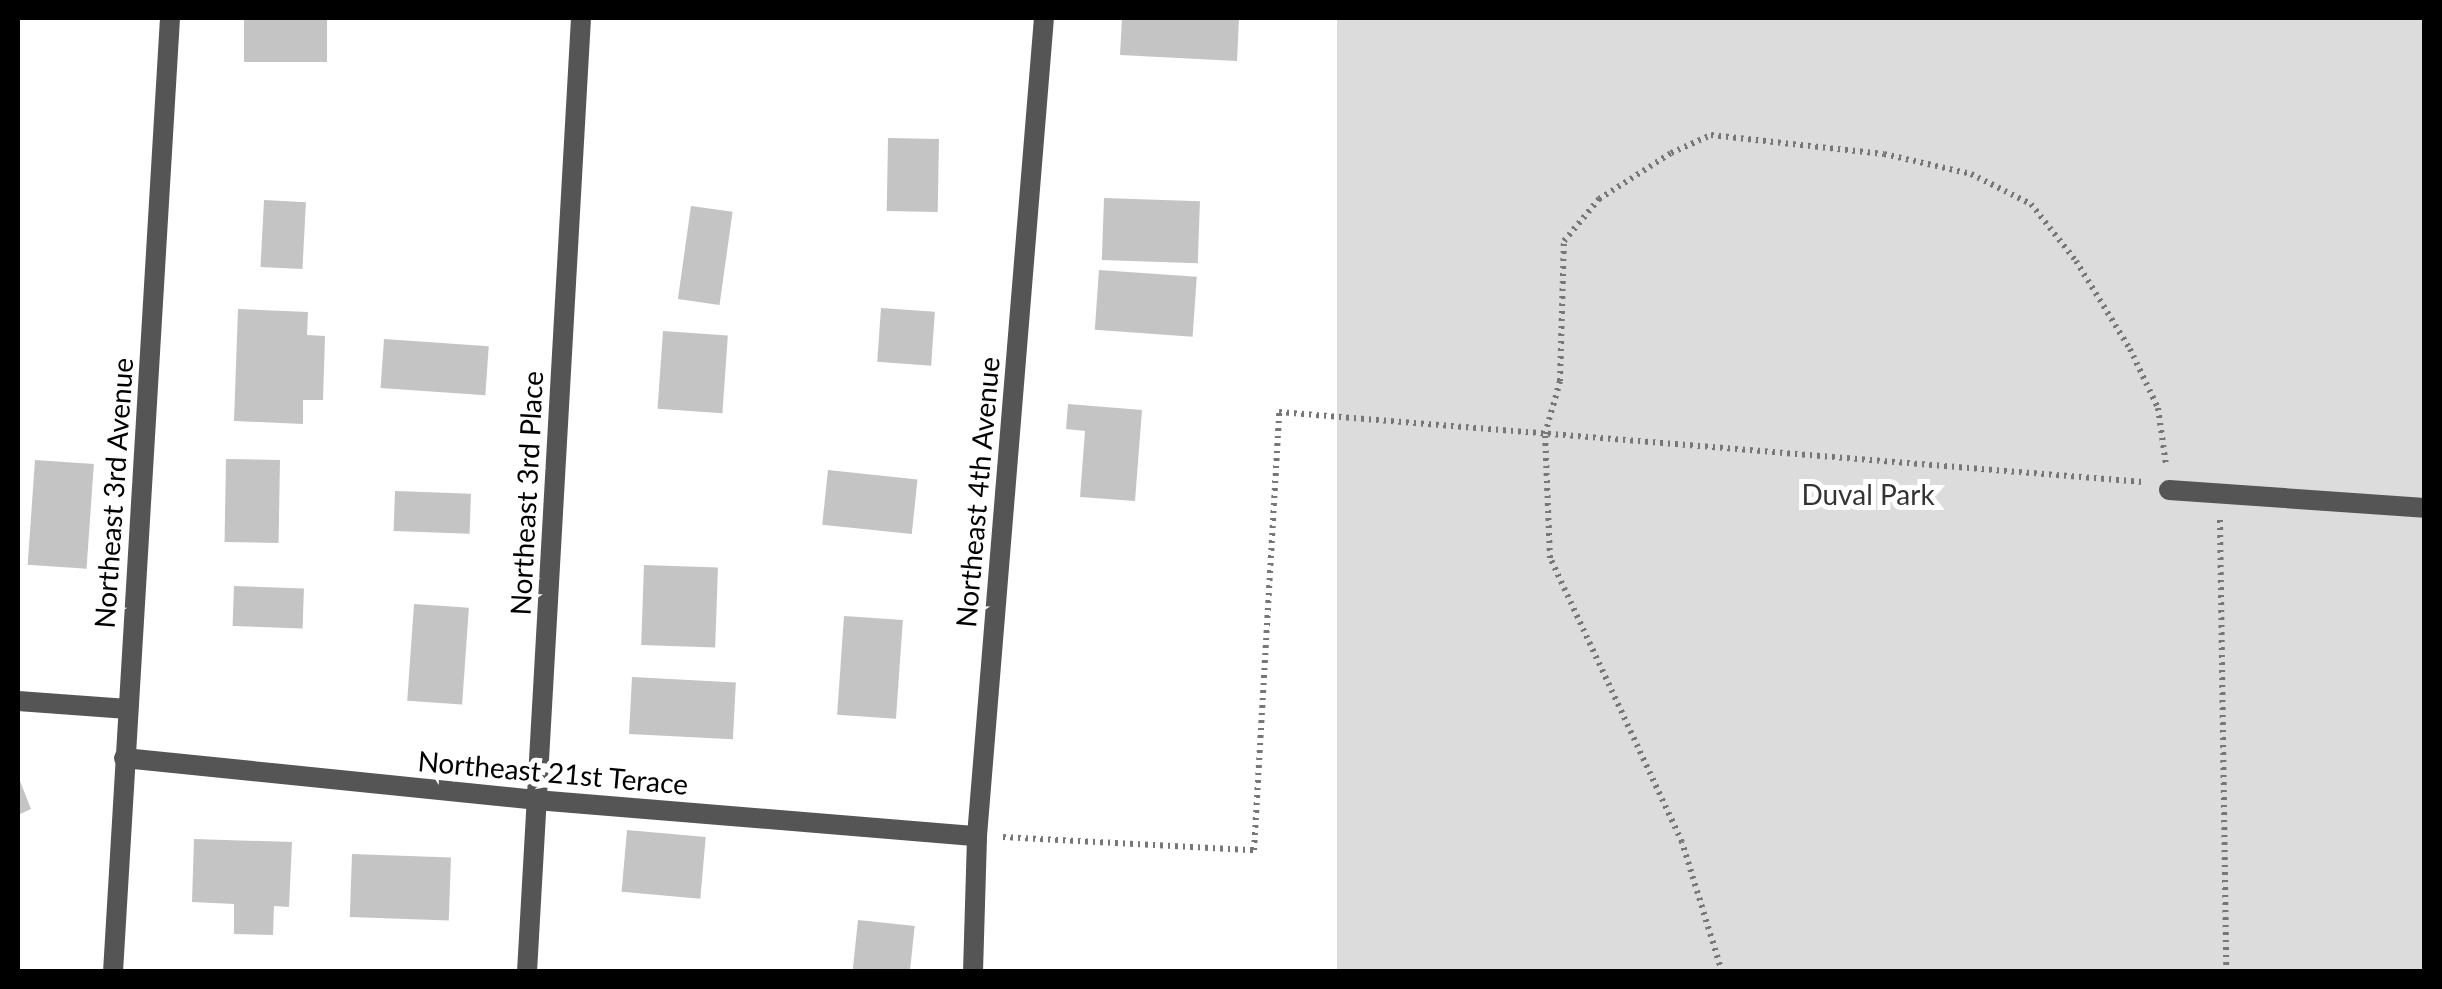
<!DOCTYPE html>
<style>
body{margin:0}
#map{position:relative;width:2442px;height:989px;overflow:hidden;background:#fff;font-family:Lato,sans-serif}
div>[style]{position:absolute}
.green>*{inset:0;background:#dcdcdc;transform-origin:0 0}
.building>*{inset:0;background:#c4c4c4;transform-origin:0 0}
.path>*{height:6px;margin-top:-3px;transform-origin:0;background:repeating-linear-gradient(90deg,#777 0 2.5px,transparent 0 7.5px)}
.street>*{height:20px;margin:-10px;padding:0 10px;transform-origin:10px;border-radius:10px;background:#555}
span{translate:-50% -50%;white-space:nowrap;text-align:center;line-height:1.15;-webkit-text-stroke:10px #fff;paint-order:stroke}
.street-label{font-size:28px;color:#000}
.park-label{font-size:28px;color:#333}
.frame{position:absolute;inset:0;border:20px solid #000;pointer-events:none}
</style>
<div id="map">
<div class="green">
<div style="left:1337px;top:18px;width:1087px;height:955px"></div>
</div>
<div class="building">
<div style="left:244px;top:18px;width:83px;height:44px"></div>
<div style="clip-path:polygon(1122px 18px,1239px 18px,1237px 61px,1120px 55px)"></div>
<div style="left:888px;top:138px;width:51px;height:73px;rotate:1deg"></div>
<div style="left:1104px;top:198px;width:96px;height:62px;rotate:2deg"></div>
<div style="left:264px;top:200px;width:42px;height:67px;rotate:3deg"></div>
<div style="left:691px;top:206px;width:42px;height:94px;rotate:8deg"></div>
<div style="left:1099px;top:270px;width:98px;height:60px;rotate:4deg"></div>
<div style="left:881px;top:308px;width:54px;height:54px;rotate:4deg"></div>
<div style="clip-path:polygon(238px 309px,308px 312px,307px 335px,325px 336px,323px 400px,303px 400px,303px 424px,234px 421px)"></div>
<div style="left:663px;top:331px;width:65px;height:78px;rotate:4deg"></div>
<div style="left:384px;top:339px;width:105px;height:49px;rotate:4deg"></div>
<div style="clip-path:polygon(1068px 404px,1142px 410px,1135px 501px,1080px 497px,1085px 431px,1066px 429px)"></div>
<div style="left:226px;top:459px;width:54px;height:83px;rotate:1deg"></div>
<div style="left:35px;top:460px;width:59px;height:105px;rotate:4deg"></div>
<div style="left:828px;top:470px;width:90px;height:55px;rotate:6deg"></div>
<div style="left:395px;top:491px;width:76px;height:40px;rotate:2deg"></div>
<div style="left:644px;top:565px;width:74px;height:80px;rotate:2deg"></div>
<div style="left:234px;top:586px;width:70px;height:40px;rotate:2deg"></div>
<div style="left:414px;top:604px;width:55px;height:97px;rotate:4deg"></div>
<div style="left:844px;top:616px;width:59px;height:99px;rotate:4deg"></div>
<div style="left:632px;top:677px;width:104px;height:57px;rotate:3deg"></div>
<div style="clip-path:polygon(18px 776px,31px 809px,18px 815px)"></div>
<div style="left:627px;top:830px;width:79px;height:62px;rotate:5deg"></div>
<div style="clip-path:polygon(194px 839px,292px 842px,289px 907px,274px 906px,273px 935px,234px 934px,234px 904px,192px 902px)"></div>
<div style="left:352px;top:854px;width:99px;height:63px;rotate:2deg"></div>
<div style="left:858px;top:920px;width:57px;height:52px;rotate:6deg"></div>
</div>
<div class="path">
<div style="left:2220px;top:520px;width:452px;rotate:89.2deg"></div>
<div style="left:1003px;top:837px;width:251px;rotate:3deg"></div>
<div style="left:1254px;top:850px;width:439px;rotate:-86.7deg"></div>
<div style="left:1279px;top:412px;width:867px;rotate:4.63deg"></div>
<div style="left:1722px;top:972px;width:136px;rotate:-107.1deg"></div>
<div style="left:1682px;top:842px;width:313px;rotate:-114.9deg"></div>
<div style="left:1550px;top:558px;width:124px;rotate:-92.3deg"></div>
<div style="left:1545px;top:434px;width:55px;rotate:-74.2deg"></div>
<div style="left:1560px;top:381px;width:140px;rotate:-88.4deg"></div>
<div style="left:1564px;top:241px;width:55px;rotate:-50.2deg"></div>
<div style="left:1599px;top:199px;width:85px;rotate:-32.6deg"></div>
<div style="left:1671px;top:153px;width:44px;rotate:-24.2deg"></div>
<div style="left:1711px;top:135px;width:174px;rotate:6.3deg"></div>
<div style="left:1884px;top:154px;width:89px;rotate:12.9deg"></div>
<div style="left:1971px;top:174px;width:67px;rotate:26.6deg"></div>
<div style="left:2031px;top:204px;width:73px;rotate:51.7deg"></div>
<div style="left:2076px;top:261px;width:103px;rotate:58.5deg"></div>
<div style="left:2130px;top:349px;width:65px;rotate:64.6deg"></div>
<div style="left:2158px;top:408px;width:58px;rotate:82deg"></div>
</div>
<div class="street">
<div style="left:2169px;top:490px;width:256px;rotate:4deg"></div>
<div style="left:18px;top:701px;width:110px;rotate:4.2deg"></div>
<div style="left:124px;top:758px;width:414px;rotate:5.8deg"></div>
<div style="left:536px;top:800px;width:442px;rotate:4.7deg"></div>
<div style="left:113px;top:972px;width:956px;rotate:-86.58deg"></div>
<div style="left:527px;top:972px;width:956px;rotate:-86.76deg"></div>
<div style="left:973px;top:972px;width:136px;rotate:-88.3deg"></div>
<div style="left:977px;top:836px;width:821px;rotate:-85.32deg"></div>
</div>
<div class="street-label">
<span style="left:977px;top:492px;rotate:-85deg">Northeast 4th Avenue</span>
<span style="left:113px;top:493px;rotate:-86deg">Northeast 3rd Avenue</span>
<span style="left:526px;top:493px;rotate:-87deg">Northeast 3rd Place</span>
<span style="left:553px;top:772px;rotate:5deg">Northeast 21st Terace</span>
</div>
<div class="park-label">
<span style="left:1868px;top:494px">Duval Park</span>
</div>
<div class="frame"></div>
</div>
